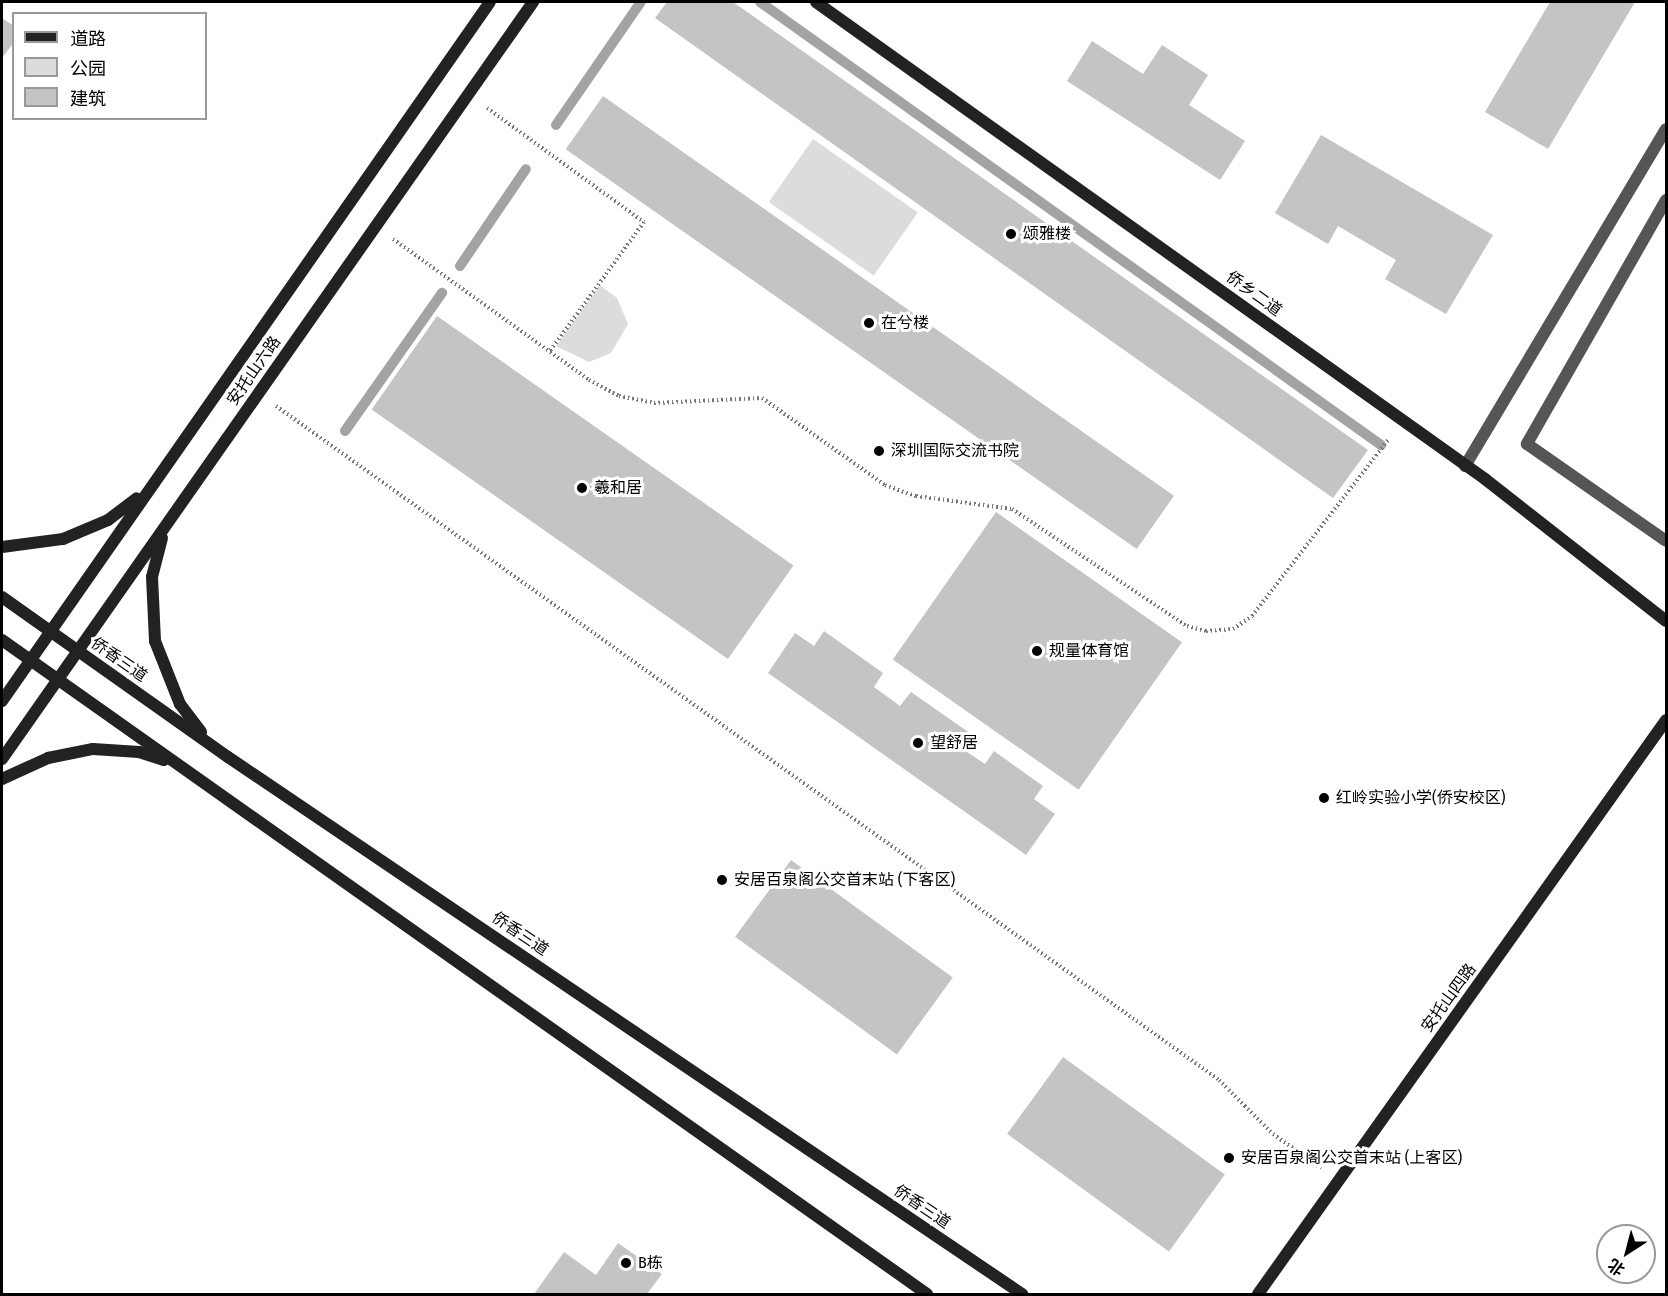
<!DOCTYPE html>
<meta charset="utf-8">
<style>
body{margin:0}
#map{position:relative;width:1668px;height:1296px;overflow:hidden;background:#fff;font-family:"Fira Sans Condensed","Noto Sans SC",sans-serif}
div>[style]{position:absolute}
.green>*{inset:0;background:#dcdcdc;transform-origin:0 0}
.stream>*{height:10px;margin:-5px;padding:0 5px;transform-origin:5px;border-radius:5px;background:#a3a3a3}
.building>*{inset:0;background:#c4c4c4;transform-origin:0 0}
.path>*{height:4px;margin-top:-2px;transform-origin:0;background:repeating-linear-gradient(90deg,#777 0 1.5px,transparent 0 4.5px)}
.street>*{height:12px;margin:-6px;padding:0 6px;transform-origin:6px;border-radius:6px;background:#555}
.secondary>*{height:12px;margin:-6px;padding:0 6px;transform-origin:6px;border-radius:6px;background:#222}
.dots>*{width:16px;height:16px;translate:-50% -50%;box-sizing:border-box;border:3px solid #fff;border-radius:50%}
span{translate:-50% -50%;white-space:nowrap;text-align:center;line-height:1.15;-webkit-text-stroke:6px #fff;paint-order:stroke}
.poi-label{font-size:16px;color:#000}
.left{translate:0 -50%;text-align:left}
.street-label{font-size:16px;color:#000}
.frame{position:absolute;inset:0;border:3px solid #000;pointer-events:none}
.legend{position:absolute;left:12px;top:12px;width:195px;height:108px;box-sizing:border-box;background:#fff;border:2px solid #999;margin:0;padding:8px 10px;list-style:none;font-size:18px;color:#000}
.legend li{display:flex;align-items:center;gap:12px;height:30px}
.legend b{width:30px;border:2px solid #999}
.north{position:absolute;left:1596px;top:1224px;width:60px;height:60px;box-sizing:border-box;background:#fff;border:2px solid #999;border-radius:50%;rotate:216deg;font-size:16px;font-weight:700;line-height:24px;text-align:center;color:#000}
.north::after{content:'';display:block;margin:auto;width:21px;height:27px;background:#000;clip-path:polygon(50% 0,100% 100%,50% 72%,0 100%)}
</style>
<div id="map">
<div class="green">
<div style="left:813px;top:139px;width:128px;height:77px;rotate:35deg"></div>
<div style="clip-path:polygon(600px 285px,617px 298px,628px 324px,611px 353px,589px 362px,556px 346px)"></div>
</div>
<div class="stream">
<div style="left:760px;top:2px;width:763px;rotate:35.5deg"></div>
<div style="left:556px;top:125px;width:150px;rotate:-55.4deg"></div>
<div style="left:460px;top:266px;width:117px;rotate:-55.8deg"></div>
<div style="left:345px;top:431px;width:169px;rotate:-54.9deg"></div>
</div>
<div class="building">
<div style="clip-path:polygon(667px 2px,733px 2px,1368px 450px,1333px 498px,655px 18px)"></div>
<div style="clip-path:polygon(1550px 2px,1635px 2px,1548px 149px,1485px 112px)"></div>
<div style="clip-path:polygon(2px 18px,14px 26px,14px 42px,2px 58px)"></div>
<div style="clip-path:polygon(1092px 41px,1143px 74px,1162px 45px,1208px 75px,1189px 105px,1245px 141px,1220px 180px,1067px 81px)"></div>
<div style="left:603px;top:96px;width:697px;height:65px;rotate:35deg"></div>
<div style="clip-path:polygon(1321px 135px,1493px 235px,1446px 314px,1385px 279px,1396px 260px,1338px 226px,1328px 244px,1275px 213px)"></div>
<div style="left:437px;top:316px;width:435px;height:114px;rotate:35deg"></div>
<div style="left:996px;top:512px;width:227px;height:180px;rotate:35deg"></div>
<div style="clip-path:polygon(824px 631px,883px 673px,874px 687px,900px 706px,911px 692px,974px 736px,964px 750px,985px 764px,994px 751px,1043px 786px,1034px 799px,1055px 814px,1026px 855px,768px 673px,795px 633px,814px 646px)"></div>
<div style="left:791px;top:860px;width:200px;height:95px;rotate:36deg"></div>
<div style="left:1063px;top:1057px;width:200px;height:95px;rotate:36deg"></div>
<div style="clip-path:polygon(618px 1243px,662px 1274px,647px 1294px,534px 1294px,564px 1252px,596px 1275px)"></div>
</div>
<div class="path">
<div style="left:487px;top:108px;width:194px;rotate:36deg"></div>
<div style="left:644px;top:222px;width:160px;rotate:126.1deg"></div>
<div style="left:393px;top:239px;width:241px;rotate:35.7deg"></div>
<div style="left:589px;top:380px;width:34px;rotate:28deg"></div>
<div style="left:619px;top:396px;width:36px;rotate:11deg"></div>
<div style="left:654px;top:403px;width:108px;rotate:-2.7deg"></div>
<div style="left:762px;top:398px;width:151px;rotate:35.3deg"></div>
<div style="left:885px;top:485px;width:33px;rotate:20deg"></div>
<div style="left:916px;top:496px;width:97px;rotate:7.7deg"></div>
<div style="left:1012px;top:509px;width:211px;rotate:33.8deg"></div>
<div style="left:1187px;top:626px;width:20px;rotate:15deg"></div>
<div style="left:1206px;top:631px;width:27px;rotate:-4deg"></div>
<div style="left:1233px;top:629px;width:23px;rotate:-34deg"></div>
<div style="left:1252px;top:616px;width:224px;rotate:-52.3deg"></div>
<div style="left:276px;top:406px;width:1159px;rotate:35.55deg"></div>
<div style="left:1219px;top:1080px;width:76px;rotate:45deg"></div>
<div style="left:1273px;top:1134px;width:59px;rotate:35.3deg"></div>
</div>
<div class="street">
<div style="left:1666px;top:200px;width:281px;rotate:119.7deg"></div>
<div style="left:1527px;top:444px;width:169px;rotate:34.9deg"></div>
<div style="left:1465px;top:466px;width:392px;rotate:-59.2deg"></div>
</div>
<div class="secondary">
<div style="left:816px;top:2px;width:822px;rotate:35.49deg"></div>
<div style="left:1485px;top:479px;width:230px;rotate:38.1deg"></div>
<div style="left:162px;top:538px;width:40px;rotate:104.4deg"></div>
<div style="left:152px;top:577px;width:64px;rotate:87.3deg"></div>
<div style="left:155px;top:641px;width:68px;rotate:68.4deg"></div>
<div style="left:180px;top:704px;width:35px;rotate:53deg"></div>
<div style="left:2px;top:547px;width:62px;rotate:-7.5deg"></div>
<div style="left:63px;top:539px;width:49px;rotate:-22.9deg"></div>
<div style="left:108px;top:520px;width:36px;rotate:-37deg"></div>
<div style="left:2px;top:597px;width:277px;rotate:35.3deg"></div>
<div style="left:228px;top:757px;width:959px;rotate:34.07deg"></div>
<div style="left:2px;top:640px;width:1133px;rotate:35.26deg"></div>
<div style="left:2px;top:701px;width:852px;rotate:-55.08deg"></div>
<div style="left:2px;top:759px;width:925px;rotate:-54.95deg"></div>
<div style="left:2px;top:779px;width:51px;rotate:-24.5deg"></div>
<div style="left:48px;top:758px;width:46px;rotate:-11.3deg"></div>
<div style="left:93px;top:749px;width:46px;rotate:3.7deg"></div>
<div style="left:139px;top:752px;width:26px;rotate:18deg"></div>
<div style="left:1258px;top:1294px;width:704px;rotate:-54.59deg"></div>
</div>
<div class="dots">
<div style="left:1011px;top:234px;background:#000"></div>
<div style="left:869px;top:323px;background:#000"></div>
<div style="left:879px;top:451px;background:#000"></div>
<div style="left:582px;top:488px;background:#000"></div>
<div style="left:1037px;top:651px;background:#000"></div>
<div style="left:918px;top:743px;background:#000"></div>
<div style="left:1324px;top:798px;background:#000"></div>
<div style="left:722px;top:880px;background:#000"></div>
<div style="left:1229px;top:1158px;background:#000"></div>
<div style="left:626px;top:1263px;background:#000"></div>
</div>
<div class="poi-label">
<span class="left" style="left:1023px;top:234px">颂雅楼</span>
<span class="left" style="left:881px;top:323px">在兮楼</span>
<span class="left" style="left:891px;top:451px">深圳国际交流书院</span>
<span class="left" style="left:594px;top:488px">羲和居</span>
<span class="left" style="left:1049px;top:651px">规量体育馆</span>
<span class="left" style="left:930px;top:743px">望舒居</span>
<span class="left" style="left:1336px;top:798px">红岭实验小学(侨安校区)</span>
<span class="left" style="left:734px;top:880px">安居百泉阁公交首末站 (下客区)</span>
<span class="left" style="left:1241px;top:1158px">安居百泉阁公交首末站 (上客区)</span>
<span class="left" style="left:638px;top:1263px">B栋</span>
</div>
<div class="street-label">
<span style="left:1254px;top:294px;rotate:36deg">侨乡二道</span>
<span style="left:254px;top:371px;rotate:-55deg">安托山六路</span>
<span style="left:119px;top:660px;rotate:35deg">侨香三道</span>
<span style="left:520px;top:934px;rotate:34deg">侨香三道</span>
<span style="left:1449px;top:998px;rotate:-54deg">安托山四路</span>
<span style="left:922px;top:1207px;rotate:34deg">侨香三道</span>
</div>
<div class="frame"></div>
<ul class="legend">
<li><b style="height:8px;background:#222"></b>道路</li>
<li><b style="height:16px;background:#dcdcdc"></b>公园</li>
<li><b style="height:16px;background:#c4c4c4"></b>建筑</li>
</ul>
<div class="north">北</div>
</div>
